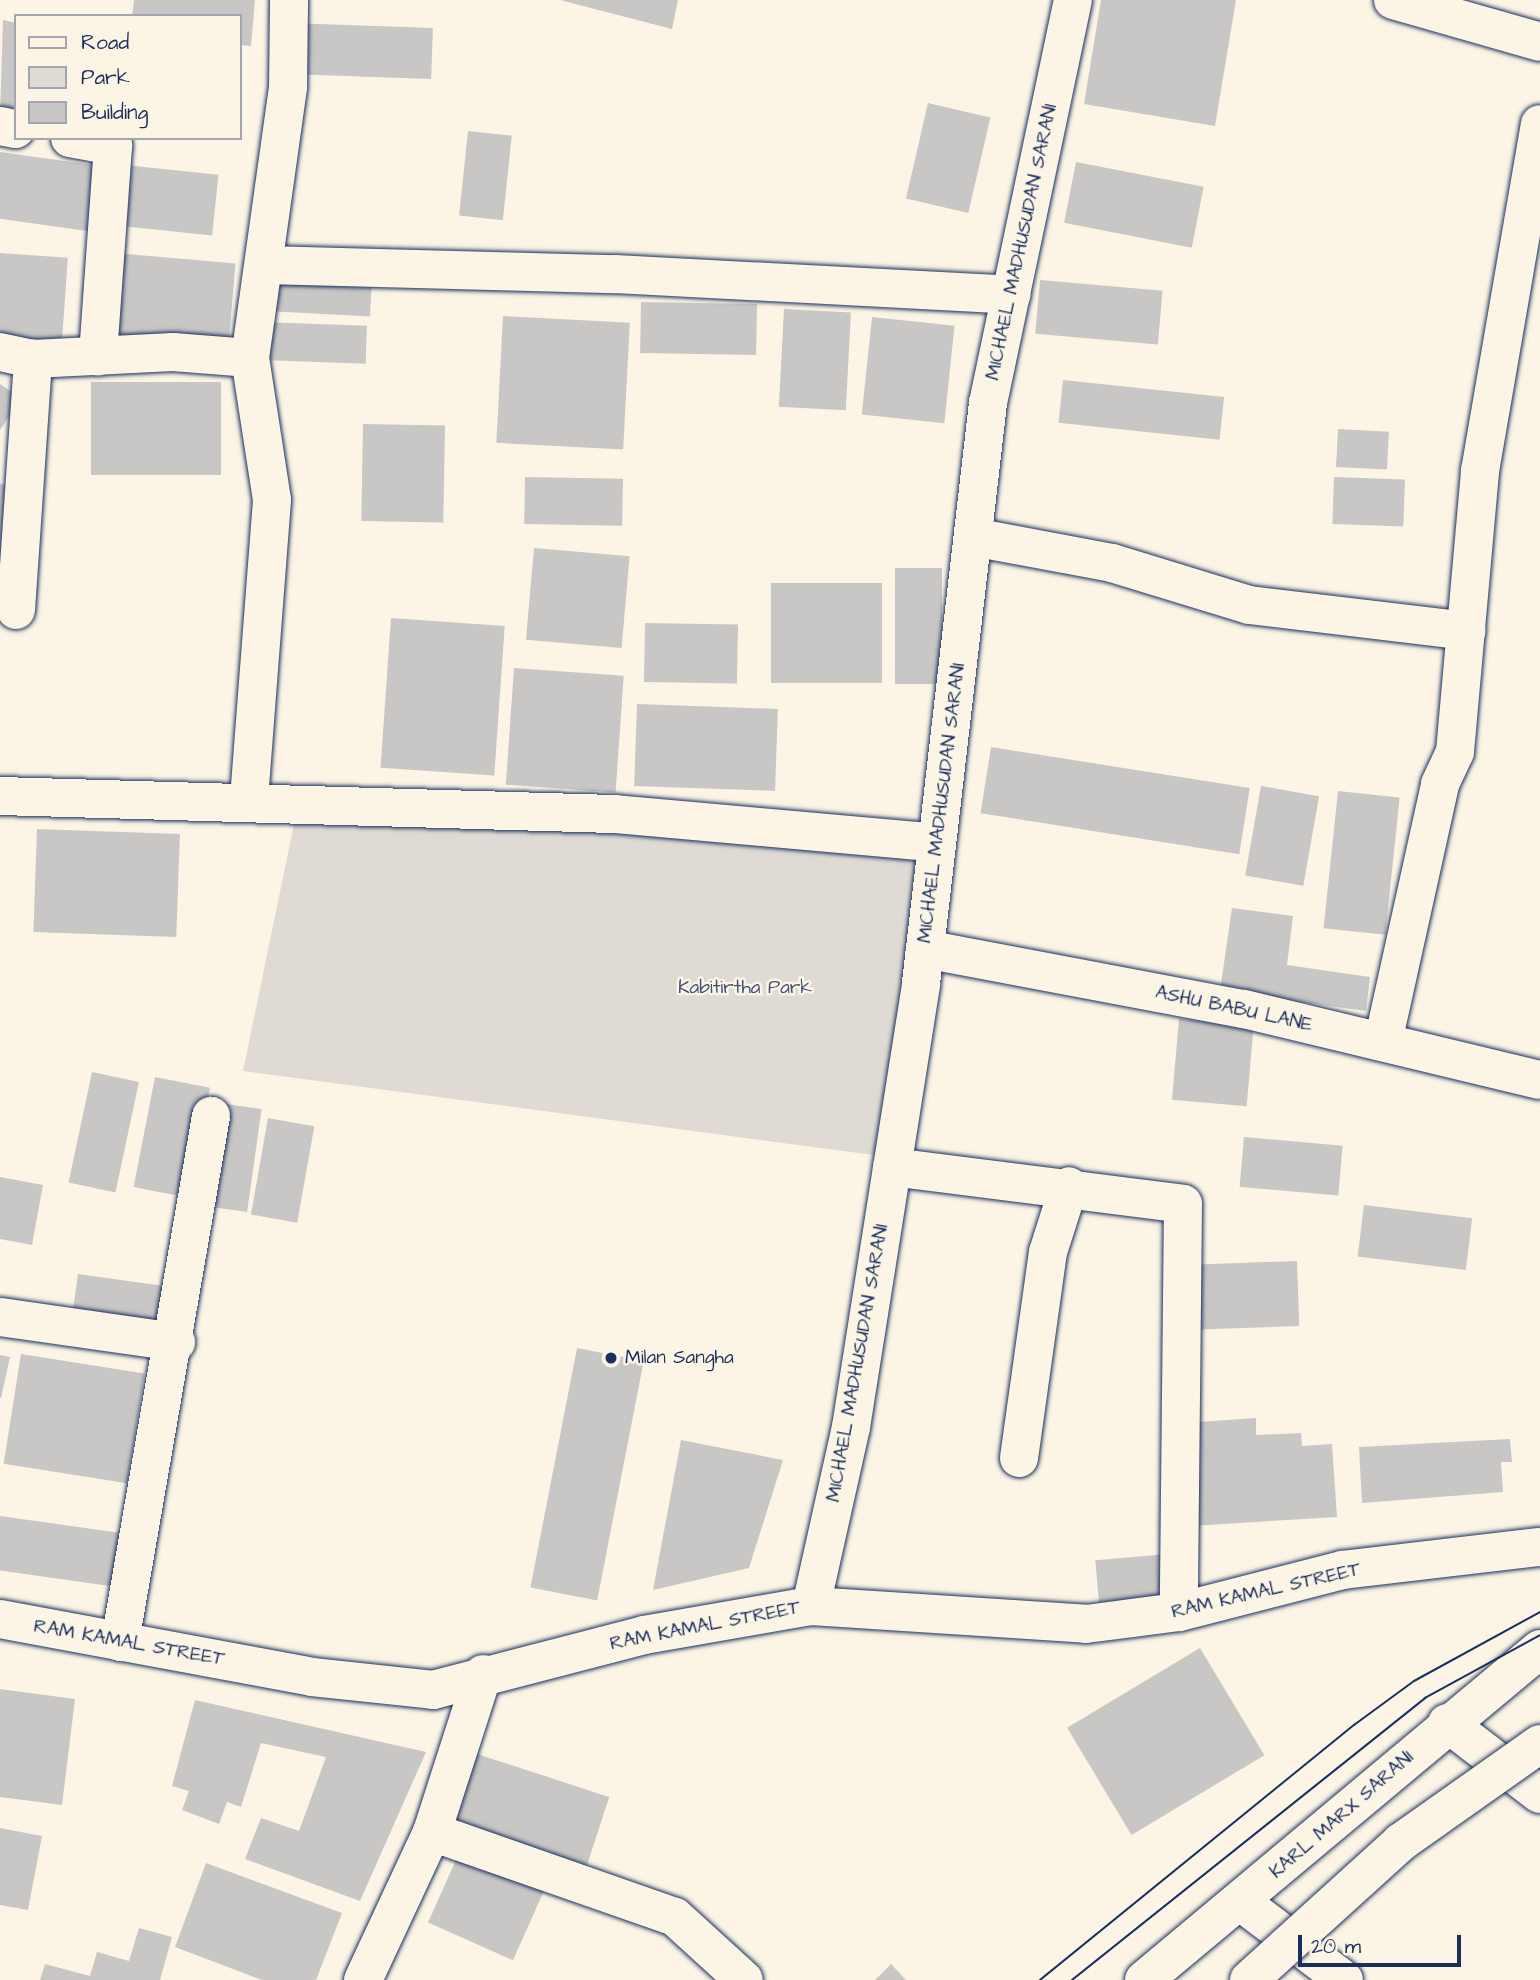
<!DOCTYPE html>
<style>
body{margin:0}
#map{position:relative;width:1540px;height:1980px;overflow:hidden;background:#fcf5e5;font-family:"Architects Daughter",sans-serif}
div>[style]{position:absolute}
.green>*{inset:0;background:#dfdbd4}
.building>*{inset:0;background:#c8c7c6;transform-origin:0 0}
.roads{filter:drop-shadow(0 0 2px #1b2f5e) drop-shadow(0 0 2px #1b2f5e)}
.minor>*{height:38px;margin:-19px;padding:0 19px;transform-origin:19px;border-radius:19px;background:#fcf5e5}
.major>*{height:38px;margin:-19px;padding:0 19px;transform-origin:19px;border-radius:19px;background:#fcf5e5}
.tram>*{height:2px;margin:-1px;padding:0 1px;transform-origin:1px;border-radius:1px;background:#1b2f5e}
.bridges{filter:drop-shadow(0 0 2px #1b2f5e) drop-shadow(0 0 2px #1b2f5e)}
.major-bridge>*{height:38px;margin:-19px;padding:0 19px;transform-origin:19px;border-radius:19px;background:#fcf5e5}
.dots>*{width:19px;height:19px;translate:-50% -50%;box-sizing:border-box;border:4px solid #fcf5e5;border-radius:50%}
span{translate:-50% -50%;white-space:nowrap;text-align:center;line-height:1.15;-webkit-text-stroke:5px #fcf5e5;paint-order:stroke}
.street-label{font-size:19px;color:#1b2f5e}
.park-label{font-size:19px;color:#425176}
.poi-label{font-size:19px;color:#1b2f5e}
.left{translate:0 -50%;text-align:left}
.legend{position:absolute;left:14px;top:14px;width:228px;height:126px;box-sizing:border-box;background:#fcf5e5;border:2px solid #a2a6af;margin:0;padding:9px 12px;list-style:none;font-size:21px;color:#1b2f5e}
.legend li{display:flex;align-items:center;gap:14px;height:35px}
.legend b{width:35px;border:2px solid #a2a6af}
.scale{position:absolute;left:1298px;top:1935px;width:163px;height:32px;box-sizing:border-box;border:4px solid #1b2f5e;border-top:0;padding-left:9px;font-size:21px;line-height:24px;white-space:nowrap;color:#1b2f5e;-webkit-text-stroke:5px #fcf5e5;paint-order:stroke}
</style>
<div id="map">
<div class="green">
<div style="clip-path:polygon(294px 824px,622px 829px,923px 850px,881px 1156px,243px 1071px)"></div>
</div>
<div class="building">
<div style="clip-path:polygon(134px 0,255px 0,251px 46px,240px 45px,240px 16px,132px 16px)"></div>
<div style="clip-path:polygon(560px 0,678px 0,672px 29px)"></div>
<div style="clip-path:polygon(1101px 0,1236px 0,1215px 126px,1084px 104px)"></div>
<div style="clip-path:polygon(3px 20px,16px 23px,16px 119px,0 116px)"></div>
<div style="left:290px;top:23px;width:143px;height:51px;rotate:2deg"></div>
<div style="left:928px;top:103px;width:64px;height:98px;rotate:13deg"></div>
<div style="left:468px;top:131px;width:44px;height:85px;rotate:6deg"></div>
<div style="left:0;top:152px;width:99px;height:66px;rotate:8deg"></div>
<div style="left:1076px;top:162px;width:130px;height:62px;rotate:11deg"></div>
<div style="left:125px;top:165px;width:94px;height:61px;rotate:6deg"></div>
<div style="left:0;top:253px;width:68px;height:91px;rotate:4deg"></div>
<div style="left:115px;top:253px;width:121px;height:82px;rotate:5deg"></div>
<div style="left:268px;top:275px;width:104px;height:36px;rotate:3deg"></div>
<div style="left:1040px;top:280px;width:123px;height:54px;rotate:5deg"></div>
<div style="left:641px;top:302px;width:116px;height:51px;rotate:1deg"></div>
<div style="left:784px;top:309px;width:67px;height:98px;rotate:3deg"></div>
<div style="left:503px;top:316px;width:127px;height:127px;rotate:3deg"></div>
<div style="left:872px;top:317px;width:83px;height:98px;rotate:6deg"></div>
<div style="left:262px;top:322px;width:105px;height:38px;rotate:2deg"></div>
<div style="left:1063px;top:380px;width:162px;height:43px;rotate:6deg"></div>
<div style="left:91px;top:382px;width:130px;height:93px"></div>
<div style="clip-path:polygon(0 384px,21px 398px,0 430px)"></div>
<div style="left:363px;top:424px;width:82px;height:97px;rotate:1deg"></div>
<div style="left:1338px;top:429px;width:51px;height:38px;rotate:3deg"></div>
<div style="left:525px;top:477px;width:98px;height:47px;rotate:1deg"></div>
<div style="left:1334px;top:477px;width:71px;height:47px;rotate:2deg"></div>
<div style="clip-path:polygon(0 484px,7px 485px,2px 554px,0 554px)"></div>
<div style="left:534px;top:548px;width:96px;height:92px;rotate:5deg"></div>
<div style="left:895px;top:568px;width:47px;height:116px"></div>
<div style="left:771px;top:583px;width:111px;height:100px"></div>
<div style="left:391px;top:618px;width:114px;height:150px;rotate:4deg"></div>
<div style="left:645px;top:623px;width:93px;height:59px;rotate:1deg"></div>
<div style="left:514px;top:668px;width:110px;height:117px;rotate:4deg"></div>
<div style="left:637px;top:704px;width:141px;height:82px;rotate:2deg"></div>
<div style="left:991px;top:747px;width:262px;height:67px;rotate:9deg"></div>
<div style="left:1261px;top:786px;width:59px;height:91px;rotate:10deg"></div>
<div style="left:1338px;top:791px;width:62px;height:138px;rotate:6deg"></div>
<div style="left:37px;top:829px;width:143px;height:103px;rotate:2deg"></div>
<div style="clip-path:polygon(1232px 908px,1293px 916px,1287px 965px,1370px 977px,1366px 1011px,1220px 991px)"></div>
<div style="left:1179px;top:1019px;width:75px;height:81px;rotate:5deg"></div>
<div style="left:92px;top:1072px;width:48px;height:113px;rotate:12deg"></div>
<div style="left:155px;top:1077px;width:56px;height:112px;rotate:11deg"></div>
<div style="left:219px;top:1103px;width:43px;height:104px;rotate:8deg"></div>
<div style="left:268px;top:1118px;width:47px;height:98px;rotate:10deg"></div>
<div style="left:1244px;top:1137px;width:99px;height:50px;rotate:5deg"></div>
<div style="clip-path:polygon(0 1177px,43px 1185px,32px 1245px,0 1239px)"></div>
<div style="left:1364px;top:1205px;width:109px;height:52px;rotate:7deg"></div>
<div style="left:1297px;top:1261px;width:65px;height:100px;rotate:88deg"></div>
<div style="left:78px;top:1274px;width:94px;height:45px;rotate:8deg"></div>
<div style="left:577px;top:1348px;width:68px;height:244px;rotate:11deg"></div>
<div style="left:21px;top:1354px;width:125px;height:111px;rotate:9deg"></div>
<div style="clip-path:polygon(0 1355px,10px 1357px,1px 1398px,0 1398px)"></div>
<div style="clip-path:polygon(1256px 1418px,1256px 1435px,1301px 1433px,1302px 1446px,1332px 1444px,1337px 1517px,1190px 1526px,1184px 1423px)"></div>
<div style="clip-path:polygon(1510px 1439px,1512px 1462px,1501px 1462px,1503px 1492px,1362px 1503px,1359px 1447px)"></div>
<div style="clip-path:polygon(681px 1440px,783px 1460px,749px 1568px,653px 1590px)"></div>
<div style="left:0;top:1516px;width:122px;height:54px;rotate:8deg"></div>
<div style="left:1168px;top:1554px;width:54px;height:73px;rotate:85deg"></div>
<div style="left:1200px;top:1648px;width:125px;height:155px;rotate:59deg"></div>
<div style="clip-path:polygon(0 1689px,75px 1699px,62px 1805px,0 1797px)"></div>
<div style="clip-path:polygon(195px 1700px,426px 1752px,360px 1901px,245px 1859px,261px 1818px,299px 1831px,326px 1757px,261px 1743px,241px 1807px,227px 1802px,219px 1824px,182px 1810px,189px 1791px,172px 1786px)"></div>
<div style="left:477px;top:1754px;width:139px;height:79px;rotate:18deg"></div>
<div style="clip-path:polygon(0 1828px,42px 1836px,28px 1910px,0 1905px)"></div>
<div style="left:459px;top:1853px;width:93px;height:76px;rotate:24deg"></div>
<div style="clip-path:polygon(206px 1863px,342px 1913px,316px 1980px,262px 1980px,175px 1947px)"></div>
<div style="clip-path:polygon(139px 1928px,172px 1937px,160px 1980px,40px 1980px,45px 1964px,90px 1976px,97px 1952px,129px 1961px)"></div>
<div style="clip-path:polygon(891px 1964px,906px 1980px,875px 1980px)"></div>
</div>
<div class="roads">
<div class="minor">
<div style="left:1393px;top:0;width:153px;rotate:15.9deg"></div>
<div style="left:0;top:126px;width:16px;rotate:11deg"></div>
<div style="left:70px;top:138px;width:44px;rotate:10.5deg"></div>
<div style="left:113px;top:146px;width:211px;rotate:94.1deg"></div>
<div style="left:265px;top:265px;width:350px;rotate:1.5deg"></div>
<div style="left:615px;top:274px;width:397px;rotate:3deg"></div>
<div style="left:0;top:352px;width:34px;rotate:12deg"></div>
<div style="left:33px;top:359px;width:140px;rotate:-2.9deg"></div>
<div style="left:173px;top:352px;width:77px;rotate:4.5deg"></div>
<div style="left:250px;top:358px;width:274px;rotate:-82deg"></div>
<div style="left:288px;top:87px;width:87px;rotate:-89.3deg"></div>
<div style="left:973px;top:537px;width:141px;rotate:10.6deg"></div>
<div style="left:1112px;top:563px;width:143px;rotate:17deg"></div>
<div style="left:1249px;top:605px;width:219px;rotate:6.8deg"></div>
<div style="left:16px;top:610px;width:252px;rotate:-86.1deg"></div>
<div style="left:0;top:796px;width:615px;rotate:1.68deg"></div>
<div style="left:615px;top:814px;width:323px;rotate:5.1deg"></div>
<div style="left:249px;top:799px;width:300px;rotate:-85.6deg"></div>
<div style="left:272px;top:500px;width:144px;rotate:-98.8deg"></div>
<div style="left:925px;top:949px;width:325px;rotate:10.7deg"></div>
<div style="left:1244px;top:1009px;width:304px;rotate:13.5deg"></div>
<div style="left:1383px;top:1042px;width:264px;rotate:-77.5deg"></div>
<div style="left:1440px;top:784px;width:35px;rotate:-65deg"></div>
<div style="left:1455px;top:752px;width:282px;rotate:-84.9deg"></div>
<div style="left:1480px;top:471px;width:352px;rotate:-80.2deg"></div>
<div style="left:892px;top:1167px;width:293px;rotate:7.2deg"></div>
<div style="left:1183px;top:1204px;width:408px;rotate:90.6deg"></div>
<div style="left:0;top:1317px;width:178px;rotate:8.1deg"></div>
<div style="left:1019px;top:1458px;width:208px;rotate:-82deg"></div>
<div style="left:1048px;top:1252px;width:69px;rotate:-72.3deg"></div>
<div style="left:811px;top:1606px;width:183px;rotate:-77.4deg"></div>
<div style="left:851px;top:1427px;width:449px;rotate:-81deg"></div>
<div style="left:921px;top:983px;width:584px;rotate:-83.41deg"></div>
<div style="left:988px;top:403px;width:412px;rotate:-78.1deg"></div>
<div style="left:0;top:1619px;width:317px;rotate:10.5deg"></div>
<div style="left:312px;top:1677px;width:122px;rotate:6.1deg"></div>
<div style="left:433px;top:1690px;width:218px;rotate:-14.6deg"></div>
<div style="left:644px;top:1635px;width:169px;rotate:-9.9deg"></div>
<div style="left:811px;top:1606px;width:276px;rotate:3.7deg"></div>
<div style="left:1086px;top:1624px;width:94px;rotate:-7.4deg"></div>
<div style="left:1179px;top:1612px;width:169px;rotate:-14.4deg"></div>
<div style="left:1343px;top:1570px;width:198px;rotate:-6.7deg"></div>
<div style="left:120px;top:1642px;width:534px;rotate:-80.18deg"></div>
<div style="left:1447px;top:1723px;width:117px;rotate:37.4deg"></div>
<div style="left:432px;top:1832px;width:257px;rotate:19.3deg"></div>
<div style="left:675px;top:1917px;width:93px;rotate:42.4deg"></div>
<div style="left:1241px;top:1902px;width:129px;rotate:37.1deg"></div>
<div style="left:363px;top:1980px;width:163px;rotate:-65deg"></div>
<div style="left:432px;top:1832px;width:166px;rotate:-72.1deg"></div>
</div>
<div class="major">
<div style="left:1144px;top:1980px;width:516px;rotate:-39.89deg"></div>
</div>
</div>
<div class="tram">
<div style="left:1040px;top:1980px;width:405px;rotate:-39.1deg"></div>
<div style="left:1354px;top:1725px;width:74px;rotate:-36.3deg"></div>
<div style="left:1414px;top:1681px;width:144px;rotate:-28.7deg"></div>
<div style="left:1072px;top:1980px;width:452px;rotate:-38.6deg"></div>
<div style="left:1425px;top:1698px;width:131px;rotate:-28.7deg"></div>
</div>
<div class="bridges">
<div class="major-bridge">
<div style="left:1249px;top:1980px;width:205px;rotate:-42.2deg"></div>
<div style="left:1401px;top:1842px;width:170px;rotate:-35.2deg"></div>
</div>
</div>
<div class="dots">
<div style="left:611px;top:1358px;background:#1b2f5e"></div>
</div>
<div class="street-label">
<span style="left:1022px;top:242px;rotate:-78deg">MICHAEL MADHUSUDAN SARANI</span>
<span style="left:942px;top:803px;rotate:-83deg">MICHAEL MADHUSUDAN SARANI</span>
<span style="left:1234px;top:1009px;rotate:12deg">ASHU BABU LANE</span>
<span style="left:858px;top:1363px;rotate:-80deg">MICHAEL MADHUSUDAN SARANI</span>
<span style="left:1266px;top:1591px;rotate:-13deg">RAM KAMAL STREET</span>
<span style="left:705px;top:1626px;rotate:-11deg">RAM KAMAL STREET</span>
<span style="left:129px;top:1643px;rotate:10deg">RAM KAMAL STREET</span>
<span style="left:1342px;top:1815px;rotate:-41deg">KARL MARX SARANI</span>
</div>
<div class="park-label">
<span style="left:745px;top:988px">Kabitirtha Park</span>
</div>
<div class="poi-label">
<span class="left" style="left:625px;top:1358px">Milan Sangha</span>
</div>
<ul class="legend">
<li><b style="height:9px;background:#fcf5e5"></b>Road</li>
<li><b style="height:19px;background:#dfdbd4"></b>Park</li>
<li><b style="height:19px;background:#c8c7c6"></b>Building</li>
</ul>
<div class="scale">20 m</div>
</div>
